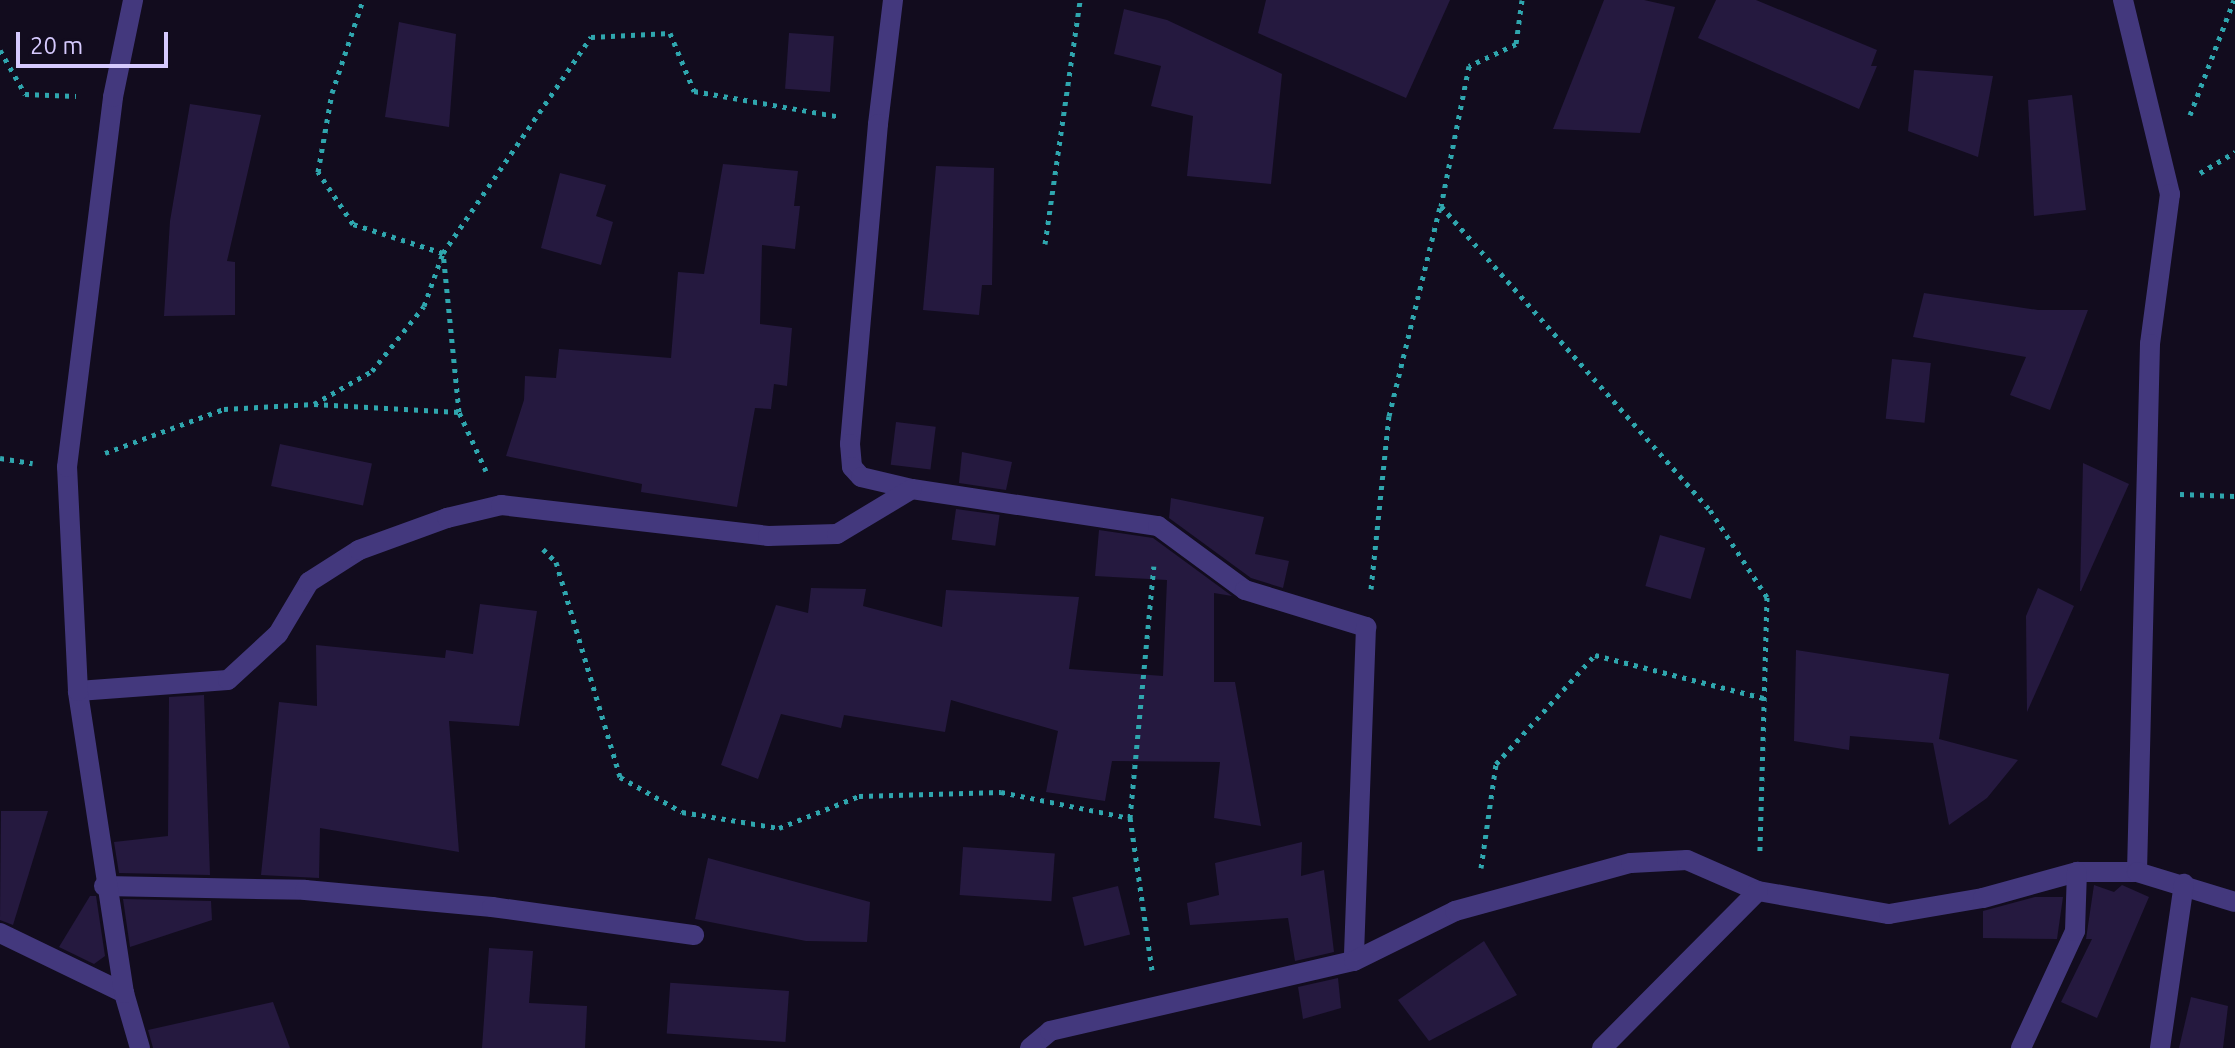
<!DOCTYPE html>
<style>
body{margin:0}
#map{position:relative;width:2235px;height:1048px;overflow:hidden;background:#120c1e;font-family:Ubuntu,sans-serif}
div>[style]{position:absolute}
.building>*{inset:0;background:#25193f;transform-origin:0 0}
.path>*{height:5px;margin-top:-2.5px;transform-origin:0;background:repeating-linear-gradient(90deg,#2fa6ae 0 4px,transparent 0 10px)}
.street>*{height:20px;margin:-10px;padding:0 10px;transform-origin:10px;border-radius:10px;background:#43387d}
span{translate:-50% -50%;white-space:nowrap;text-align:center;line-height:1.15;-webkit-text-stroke:8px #120c1e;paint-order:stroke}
.scale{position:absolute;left:16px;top:32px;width:152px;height:36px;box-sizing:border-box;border:4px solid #d6cafe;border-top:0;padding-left:10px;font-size:24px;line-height:28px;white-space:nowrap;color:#d6cafe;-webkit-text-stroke:6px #120c1e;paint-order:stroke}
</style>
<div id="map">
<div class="building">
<div style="clip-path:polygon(1266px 0,1450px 0,1406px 98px,1258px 33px)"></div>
<div style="clip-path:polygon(1604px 0,1644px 0,1675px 7px,1640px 133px,1553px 129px)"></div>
<div style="clip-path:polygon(1716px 0,1756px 0,1877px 50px,1871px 66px,1877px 66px,1859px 109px,1698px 38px)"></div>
<div style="clip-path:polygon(1124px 9px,1167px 20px,1282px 74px,1271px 184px,1187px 176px,1193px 116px,1151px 106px,1161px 66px,1114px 54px)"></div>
<div style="clip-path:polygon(399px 22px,456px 34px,449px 127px,385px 117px)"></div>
<div style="left:789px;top:33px;width:45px;height:56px;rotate:4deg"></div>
<div style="clip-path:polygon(1914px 70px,1993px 76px,1978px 157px,1908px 131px)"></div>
<div style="clip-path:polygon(2072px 95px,2086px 210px,2034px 216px,2028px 100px)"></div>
<div style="clip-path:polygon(190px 104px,261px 115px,227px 261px,235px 262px,235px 315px,164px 316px,170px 221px)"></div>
<div style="clip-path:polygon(723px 164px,798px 171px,794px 206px,800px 206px,795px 249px,762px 245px,760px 324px,792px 328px,787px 386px,774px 384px,771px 409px,755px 408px,737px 507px,641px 492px,642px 484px,506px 456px,524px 400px,525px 376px,556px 378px,559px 349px,671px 358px,678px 272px,704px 274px)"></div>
<div style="clip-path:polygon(936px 166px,994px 168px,992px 285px,982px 285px,979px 315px,923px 310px)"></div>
<div style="clip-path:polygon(560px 173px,606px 185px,596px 216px,613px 222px,601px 265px,541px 248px)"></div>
<div style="clip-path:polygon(1924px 293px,2038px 310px,2088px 310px,2050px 410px,2010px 395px,2026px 357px,1913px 337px)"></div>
<div style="left:1892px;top:359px;width:39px;height:60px;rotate:6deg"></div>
<div style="left:896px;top:422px;width:40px;height:43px;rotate:7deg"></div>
<div style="left:280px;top:444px;width:94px;height:43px;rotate:12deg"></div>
<div style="clip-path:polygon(962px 452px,1012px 462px,1006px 490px,959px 483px)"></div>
<div style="clip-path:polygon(2083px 463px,2129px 484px,2081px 591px,2080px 591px)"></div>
<div style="clip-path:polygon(1171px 498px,1264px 517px,1255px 554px,1289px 561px,1283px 588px,1251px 578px,1169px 518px)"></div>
<div style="left:956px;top:509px;width:44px;height:31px;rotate:8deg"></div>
<div style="clip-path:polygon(1099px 530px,1153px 538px,1232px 596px,1214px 593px,1214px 682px,1235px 682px,1261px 826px,1214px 818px,1220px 762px,1112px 761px,1105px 801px,1046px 792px,1058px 731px,951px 700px,945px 732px,844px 715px,841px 728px,781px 714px,758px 779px,721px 765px,776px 605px,808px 613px,811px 588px,866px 589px,863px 606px,942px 627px,946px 590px,1079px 597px,1069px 669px,1163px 676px,1167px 580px,1095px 576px)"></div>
<div style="left:1660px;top:535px;width:47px;height:53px;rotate:16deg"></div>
<div style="clip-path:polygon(2038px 588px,2074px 606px,2027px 712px,2026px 616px)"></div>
<div style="clip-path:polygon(480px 604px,537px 611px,519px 726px,449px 721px,459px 852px,320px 828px,319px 878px,261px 875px,279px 702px,317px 706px,316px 645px,445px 658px,446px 650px,473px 654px)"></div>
<div style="clip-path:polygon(1796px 650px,1949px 674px,1939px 739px,2018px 760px,1987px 798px,1949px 825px,1933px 743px,1850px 736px,1849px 750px,1794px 741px)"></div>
<div style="clip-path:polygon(204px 695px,210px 875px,119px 873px,114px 842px,168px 836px,169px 697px)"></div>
<div style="clip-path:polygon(1px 811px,48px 811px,13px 925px,0 920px)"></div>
<div style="clip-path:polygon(1302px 842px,1301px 876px,1324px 870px,1334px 952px,1295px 961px,1288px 918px,1190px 925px,1187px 903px,1219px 895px,1215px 863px)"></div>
<div style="left:963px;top:847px;width:92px;height:48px;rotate:4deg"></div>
<div style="clip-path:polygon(708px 858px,870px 902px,867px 942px,806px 941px,695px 919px)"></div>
<div style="clip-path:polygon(2094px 885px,2114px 892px,2122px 885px,2149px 897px,2097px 1018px,2061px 1002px,2092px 939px,2086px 939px)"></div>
<div style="left:1118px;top:886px;width:50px;height:47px;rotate:76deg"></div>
<div style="clip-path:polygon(90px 896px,96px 896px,105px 956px,94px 964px,59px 947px)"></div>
<div style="clip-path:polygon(2035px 897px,2063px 897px,2057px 939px,1983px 938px,1983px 911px)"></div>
<div style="clip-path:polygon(123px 899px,211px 901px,212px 920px,130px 947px)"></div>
<div style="clip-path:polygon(1484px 941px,1517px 995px,1429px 1041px,1398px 1000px)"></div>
<div style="clip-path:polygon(489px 948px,533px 951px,529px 1003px,587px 1006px,585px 1048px,482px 1048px)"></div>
<div style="clip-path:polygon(1338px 978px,1341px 1008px,1303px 1019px,1298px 987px)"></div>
<div style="left:789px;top:991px;width:51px;height:119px;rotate:94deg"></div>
<div style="clip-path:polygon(2191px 997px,2228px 1006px,2223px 1048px,2179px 1048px)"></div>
<div style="clip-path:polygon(273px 1002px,290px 1048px,153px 1048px,148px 1030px)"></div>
</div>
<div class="path">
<div style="left:1522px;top:0;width:44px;rotate:97.8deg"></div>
<div style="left:1516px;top:44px;width:52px;rotate:154.9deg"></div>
<div style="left:1469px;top:66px;width:143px;rotate:101.3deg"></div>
<div style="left:1441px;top:206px;width:406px;rotate:48.5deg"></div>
<div style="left:1710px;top:510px;width:104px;rotate:56.8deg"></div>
<div style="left:1767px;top:597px;width:257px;rotate:91.6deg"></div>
<div style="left:0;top:50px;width:51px;rotate:60.4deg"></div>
<div style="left:25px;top:94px;width:51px;rotate:2.2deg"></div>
<div style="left:2190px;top:115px;width:123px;rotate:-69.1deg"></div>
<div style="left:2200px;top:173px;width:41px;rotate:-31deg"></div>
<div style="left:1045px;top:244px;width:246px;rotate:-81.8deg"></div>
<div style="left:314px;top:404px;width:67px;rotate:-29.6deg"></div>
<div style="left:372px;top:371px;width:83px;rotate:-51.3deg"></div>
<div style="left:424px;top:306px;width:56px;rotate:-70.3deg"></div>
<div style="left:443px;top:253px;width:95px;rotate:-162.1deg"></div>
<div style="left:353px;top:224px;width:63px;rotate:-123.9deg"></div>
<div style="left:318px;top:172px;width:80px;rotate:-80deg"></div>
<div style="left:332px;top:93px;width:98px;rotate:-71.6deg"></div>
<div style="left:105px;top:453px;width:127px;rotate:-20.3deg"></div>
<div style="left:224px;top:409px;width:90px;rotate:-3.2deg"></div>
<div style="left:314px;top:404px;width:145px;rotate:3.2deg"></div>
<div style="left:0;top:458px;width:33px;rotate:9deg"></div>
<div style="left:486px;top:471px;width:65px;rotate:-114.6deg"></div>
<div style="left:459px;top:412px;width:160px;rotate:-95.7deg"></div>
<div style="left:443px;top:253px;width:262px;rotate:-55.6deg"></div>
<div style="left:591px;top:37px;width:79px;rotate:-2.9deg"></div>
<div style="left:670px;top:33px;width:63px;rotate:67.5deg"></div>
<div style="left:694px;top:91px;width:149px;rotate:10deg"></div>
<div style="left:2180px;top:494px;width:55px;rotate:2.1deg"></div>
<div style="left:543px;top:549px;width:18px;rotate:45deg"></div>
<div style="left:556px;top:562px;width:224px;rotate:73.4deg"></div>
<div style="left:620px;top:777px;width:71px;rotate:29.4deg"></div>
<div style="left:682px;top:812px;width:98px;rotate:9.4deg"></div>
<div style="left:779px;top:828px;width:86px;rotate:-21.8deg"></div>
<div style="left:859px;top:796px;width:142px;rotate:-1.6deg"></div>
<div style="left:1001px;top:792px;width:132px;rotate:11.4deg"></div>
<div style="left:1371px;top:589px;width:174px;rotate:-84.1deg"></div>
<div style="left:1389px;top:416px;width:215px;rotate:-76.3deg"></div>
<div style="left:1481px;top:868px;width:105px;rotate:-81.8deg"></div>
<div style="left:1496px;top:764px;width:147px;rotate:-47.8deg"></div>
<div style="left:1595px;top:655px;width:178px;rotate:14.3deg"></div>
<div style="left:1152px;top:970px;width:154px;rotate:-98.2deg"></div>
<div style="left:1130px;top:818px;width:253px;rotate:-84.6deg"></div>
</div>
<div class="street">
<div style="left:893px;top:0;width:125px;rotate:96.9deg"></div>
<div style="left:878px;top:124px;width:321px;rotate:95deg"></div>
<div style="left:850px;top:444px;width:23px;rotate:85deg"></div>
<div style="left:852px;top:467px;width:13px;rotate:48deg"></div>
<div style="left:861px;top:477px;width:52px;rotate:13.2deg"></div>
<div style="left:912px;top:489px;width:249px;rotate:8.6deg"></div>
<div style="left:1158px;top:526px;width:108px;rotate:36.3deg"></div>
<div style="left:1245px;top:590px;width:127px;rotate:17deg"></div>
<div style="left:1366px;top:627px;width:334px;rotate:92.1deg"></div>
<div style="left:2123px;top:0;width:200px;rotate:76.4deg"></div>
<div style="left:2170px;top:194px;width:151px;rotate:97.6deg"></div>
<div style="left:2150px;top:344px;width:528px;rotate:91.41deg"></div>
<div style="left:78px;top:691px;width:150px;rotate:-4.2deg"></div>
<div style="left:228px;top:680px;width:68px;rotate:-42.6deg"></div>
<div style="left:278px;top:634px;width:61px;rotate:-59.2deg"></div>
<div style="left:309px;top:582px;width:59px;rotate:-32.6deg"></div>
<div style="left:359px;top:550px;width:94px;rotate:-20deg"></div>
<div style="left:447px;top:518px;width:56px;rotate:-13.5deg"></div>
<div style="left:501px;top:505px;width:269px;rotate:6.6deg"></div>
<div style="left:768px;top:536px;width:69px;rotate:-1.7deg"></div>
<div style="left:837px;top:534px;width:87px;rotate:-31deg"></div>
<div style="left:104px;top:886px;width:201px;rotate:1.1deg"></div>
<div style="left:305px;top:890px;width:188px;rotate:5.2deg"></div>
<div style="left:492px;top:907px;width:204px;rotate:7.9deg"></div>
<div style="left:0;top:933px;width:138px;rotate:25.8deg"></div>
<div style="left:124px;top:993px;width:57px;rotate:73.8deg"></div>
<div style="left:124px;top:993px;width:305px;rotate:-98.7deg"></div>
<div style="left:78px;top:691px;width:224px;rotate:-92.8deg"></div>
<div style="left:67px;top:467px;width:373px;rotate:-82.9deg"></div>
<div style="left:113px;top:97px;width:99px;rotate:-78.3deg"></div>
<div style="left:1030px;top:1048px;width:26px;rotate:-40deg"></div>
<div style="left:1050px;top:1031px;width:312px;rotate:-13deg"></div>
<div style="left:1354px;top:961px;width:113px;rotate:-26.3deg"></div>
<div style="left:1455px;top:911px;width:182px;rotate:-15.3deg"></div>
<div style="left:1631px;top:863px;width:56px;rotate:-3.1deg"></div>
<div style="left:1687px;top:860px;width:77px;rotate:23.6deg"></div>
<div style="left:1758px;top:891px;width:133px;rotate:10deg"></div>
<div style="left:1889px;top:914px;width:95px;rotate:-9.7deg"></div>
<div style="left:1983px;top:898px;width:98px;rotate:-15.5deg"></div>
<div style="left:2077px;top:872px;width:60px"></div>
<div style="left:2137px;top:872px;width:102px;rotate:17deg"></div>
<div style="left:1602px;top:1048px;width:221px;rotate:-45.2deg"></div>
<div style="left:2021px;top:1048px;width:129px;rotate:-65.2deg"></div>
<div style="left:2075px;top:931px;width:59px;rotate:-88.1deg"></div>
<div style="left:2160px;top:1048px;width:166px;rotate:-81.7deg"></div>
</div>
<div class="scale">20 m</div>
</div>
